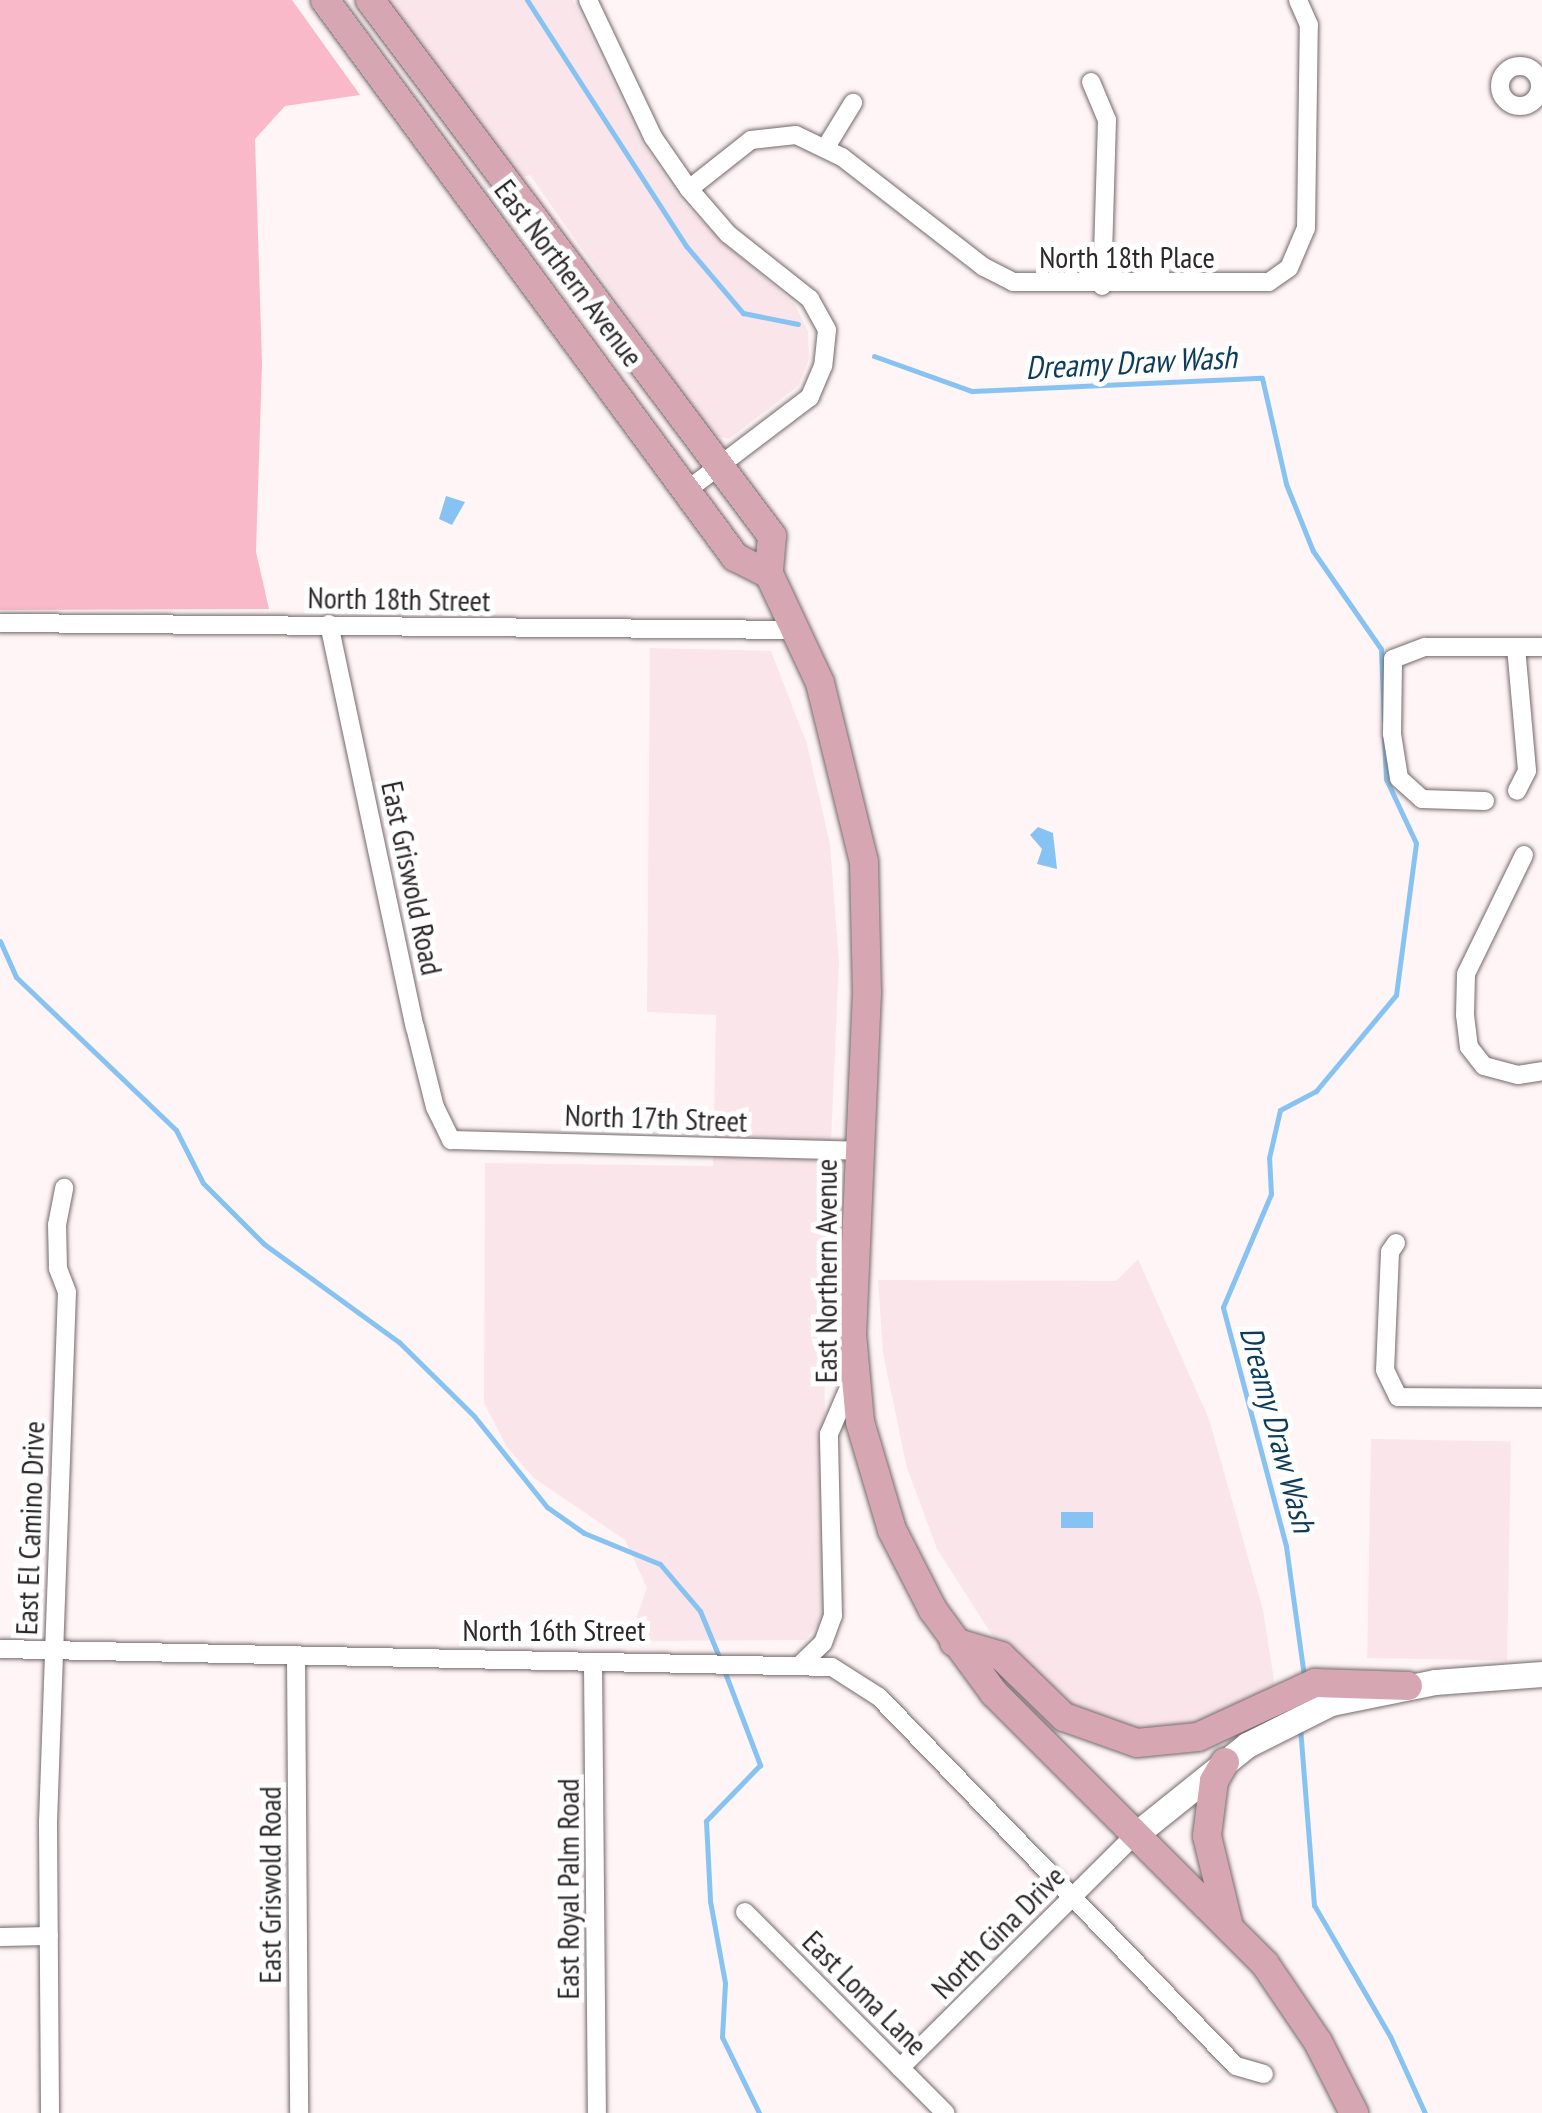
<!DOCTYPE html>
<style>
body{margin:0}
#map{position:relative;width:1542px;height:2113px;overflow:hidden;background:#fff4f6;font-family:"PT Sans Narrow",sans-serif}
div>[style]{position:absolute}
.built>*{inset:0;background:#fae6ea;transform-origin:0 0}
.green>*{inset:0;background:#f9b9c8}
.water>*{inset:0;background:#87c3f2;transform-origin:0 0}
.stream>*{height:5px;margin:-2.5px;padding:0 2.5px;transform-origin:2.5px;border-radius:2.5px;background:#87c3f2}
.roads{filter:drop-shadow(0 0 2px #736a6c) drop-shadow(0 0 2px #736a6c)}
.minor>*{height:18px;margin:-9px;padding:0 9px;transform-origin:9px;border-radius:9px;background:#fff}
.minor>.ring{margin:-9px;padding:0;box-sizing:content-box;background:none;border:18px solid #fff;border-radius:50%}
.secondary>*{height:25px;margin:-12.5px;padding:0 12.5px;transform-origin:12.5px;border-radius:12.5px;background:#fff}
.primary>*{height:28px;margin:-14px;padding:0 14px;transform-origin:14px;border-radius:14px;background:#d7a6b3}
span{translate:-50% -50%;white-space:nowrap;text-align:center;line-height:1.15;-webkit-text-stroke:10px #fff;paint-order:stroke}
.street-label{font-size:30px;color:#2c2829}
.water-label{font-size:32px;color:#0d3c5b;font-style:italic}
</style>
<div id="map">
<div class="built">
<div style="clip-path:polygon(384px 0,573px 0,642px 143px,684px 205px,795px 305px,808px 331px,809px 359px,798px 386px,729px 439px,712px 435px,530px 175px,519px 178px)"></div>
<div style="clip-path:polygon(650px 648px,771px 651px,807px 744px,830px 844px,839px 962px,824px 1299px,826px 1615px,805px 1640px,628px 1641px,647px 1588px,625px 1540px,534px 1478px,507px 1447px,484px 1403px,485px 1163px,713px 1166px,716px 1015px,647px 1012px)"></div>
<div style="clip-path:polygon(1138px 1259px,1209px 1419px,1263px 1610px,1276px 1693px,1177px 1735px,1100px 1726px,1024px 1673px,992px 1635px,937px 1549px,907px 1468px,883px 1353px,878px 1280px,1116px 1281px)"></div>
<div style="left:1371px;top:1439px;width:140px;height:219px;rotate:1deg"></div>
</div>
<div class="green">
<div style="clip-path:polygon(0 0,292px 0,360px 95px,285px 106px,255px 139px,262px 364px,256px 552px,269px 609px,0 610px)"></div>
</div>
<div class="water">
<div style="clip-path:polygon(446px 496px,465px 502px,452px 525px,439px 519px)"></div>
<div style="clip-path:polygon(1038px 827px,1053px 833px,1057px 869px,1037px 864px,1042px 849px,1030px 835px)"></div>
<div style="left:1061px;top:1512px;width:32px;height:16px"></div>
</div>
<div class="stream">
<div style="left:527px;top:0;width:294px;rotate:57.1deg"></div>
<div style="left:687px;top:247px;width:87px;rotate:49.7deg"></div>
<div style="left:743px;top:313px;width:56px;rotate:11.3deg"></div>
<div style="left:874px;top:356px;width:104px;rotate:19.7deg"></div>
<div style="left:972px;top:391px;width:290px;rotate:-2.6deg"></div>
<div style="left:1262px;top:378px;width:109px;rotate:77.2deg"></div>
<div style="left:1286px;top:484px;width:72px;rotate:68.1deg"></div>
<div style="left:1313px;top:551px;width:119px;rotate:55.2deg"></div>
<div style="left:1381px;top:649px;width:72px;rotate:87.6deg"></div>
<div style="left:0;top:941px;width:39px;rotate:66deg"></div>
<div style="left:16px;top:977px;width:221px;rotate:43.7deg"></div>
<div style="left:176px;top:1130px;width:59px;rotate:63deg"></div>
<div style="left:203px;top:1183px;width:86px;rotate:45deg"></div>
<div style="left:264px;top:1244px;width:167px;rotate:36deg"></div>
<div style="left:399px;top:1342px;width:105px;rotate:44.6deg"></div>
<div style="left:474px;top:1416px;width:117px;rotate:51.3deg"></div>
<div style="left:547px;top:1507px;width:45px;rotate:35.1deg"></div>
<div style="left:584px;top:1533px;width:82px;rotate:22.2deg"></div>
<div style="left:660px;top:1564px;width:62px;rotate:49.6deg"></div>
<div style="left:700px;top:1611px;width:52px;rotate:67.4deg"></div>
<div style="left:724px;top:1670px;width:102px;rotate:69.2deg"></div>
<div style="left:760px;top:1765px;width:78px;rotate:134deg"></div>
<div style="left:706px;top:1821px;width:80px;rotate:87.1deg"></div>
<div style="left:710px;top:1901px;width:83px;rotate:79.6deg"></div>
<div style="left:725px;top:1983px;width:54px;rotate:93.2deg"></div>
<div style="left:722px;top:2037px;width:85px;rotate:64deg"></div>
<div style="left:1304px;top:1676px;width:131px;rotate:-97.9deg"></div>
<div style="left:1286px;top:1546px;width:247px;rotate:-104.8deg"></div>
<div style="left:1223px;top:1307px;width:123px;rotate:-67deg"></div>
<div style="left:1271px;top:1194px;width:36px;rotate:-93deg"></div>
<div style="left:1269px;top:1158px;width:49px;rotate:-77.1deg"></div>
<div style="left:1280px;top:1110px;width:41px;rotate:-27.8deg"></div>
<div style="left:1316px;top:1091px;width:125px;rotate:-50.2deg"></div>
<div style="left:1396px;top:995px;width:153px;rotate:-82.5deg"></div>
<div style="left:1416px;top:843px;width:71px;rotate:-115.1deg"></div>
<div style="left:1386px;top:779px;width:42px;rotate:-92.7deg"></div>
<div style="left:1300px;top:1727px;width:179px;rotate:85.5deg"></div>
<div style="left:1314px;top:1905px;width:151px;rotate:59.9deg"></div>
<div style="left:1390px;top:2036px;width:85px;rotate:65.6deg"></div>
</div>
<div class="roads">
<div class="minor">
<div style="left:588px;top:0;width:152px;rotate:64.6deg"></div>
<div style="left:653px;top:137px;width:63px;rotate:55.3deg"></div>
<div style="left:689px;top:189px;width:60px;rotate:49.1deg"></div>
<div style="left:728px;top:234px;width:105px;rotate:38.4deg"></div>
<div style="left:810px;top:299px;width:35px;rotate:61deg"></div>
<div style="left:827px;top:330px;width:36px;rotate:96deg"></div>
<div style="left:823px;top:366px;width:34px;rotate:113deg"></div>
<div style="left:810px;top:397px;width:152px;rotate:142.8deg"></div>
<div class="ring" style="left:1500px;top:66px;width:22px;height:22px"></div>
<div style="left:1091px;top:82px;width:41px;rotate:67.2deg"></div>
<div style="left:1107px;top:120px;width:166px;rotate:91.7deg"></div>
<div style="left:826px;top:147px;width:52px;rotate:-58.5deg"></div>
<div style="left:689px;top:189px;width:79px;rotate:-38.3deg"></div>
<div style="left:751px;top:140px;width:45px;rotate:-6.3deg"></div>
<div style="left:796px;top:135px;width:51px;rotate:25.6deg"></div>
<div style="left:842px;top:157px;width:180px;rotate:37.8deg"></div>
<div style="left:984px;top:267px;width:33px;rotate:27deg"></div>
<div style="left:1013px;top:282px;width:256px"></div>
<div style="left:1269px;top:282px;width:24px;rotate:-35deg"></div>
<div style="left:1289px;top:268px;width:43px;rotate:-67deg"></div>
<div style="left:1306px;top:228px;width:203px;rotate:-89.2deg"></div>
<div style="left:1309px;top:25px;width:27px;rotate:-114deg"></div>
<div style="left:0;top:623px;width:796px;rotate:0.5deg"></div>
<div style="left:329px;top:624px;width:412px;rotate:78deg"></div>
<div style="left:415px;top:1027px;width:82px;rotate:76deg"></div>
<div style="left:435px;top:1107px;width:37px;rotate:64deg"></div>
<div style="left:451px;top:1140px;width:408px;rotate:1.5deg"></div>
<div style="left:1516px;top:647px;width:124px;rotate:84.9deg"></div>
<div style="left:1527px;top:771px;width:22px;rotate:117deg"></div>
<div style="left:1485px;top:801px;width:63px;rotate:-178.2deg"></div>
<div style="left:1422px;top:799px;width:31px;rotate:-138deg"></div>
<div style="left:1399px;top:778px;width:45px;rotate:-99deg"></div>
<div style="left:1392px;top:734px;width:75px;rotate:-89.2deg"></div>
<div style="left:1393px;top:659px;width:34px;rotate:-21deg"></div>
<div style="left:1425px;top:647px;width:117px"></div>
<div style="left:1524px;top:855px;width:132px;rotate:116deg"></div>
<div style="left:1466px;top:974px;width:41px;rotate:91.4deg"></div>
<div style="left:1465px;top:1015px;width:32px;rotate:83deg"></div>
<div style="left:1469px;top:1047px;width:24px;rotate:52deg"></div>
<div style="left:1484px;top:1066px;width:35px;rotate:15deg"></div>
<div style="left:1518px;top:1075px;width:24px;rotate:-9deg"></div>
<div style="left:1396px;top:1243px;width:11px;rotate:124deg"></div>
<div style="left:1390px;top:1252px;width:118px;rotate:92.4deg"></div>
<div style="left:1385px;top:1370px;width:30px;rotate:64deg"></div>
<div style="left:1398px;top:1397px;width:144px;rotate:0.4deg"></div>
<div style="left:0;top:1649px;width:832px;rotate:1.24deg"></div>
<div style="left:832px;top:1667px;width:56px;rotate:32.6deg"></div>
<div style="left:879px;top:1697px;width:513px;rotate:45.95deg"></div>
<div style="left:1236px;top:2066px;width:29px;rotate:16deg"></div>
<div style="left:296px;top:1657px;width:456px;rotate:89.6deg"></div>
<div style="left:593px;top:1664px;width:449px;rotate:89.5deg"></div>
<div style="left:801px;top:1664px;width:30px;rotate:-44deg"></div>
<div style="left:823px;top:1643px;width:29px;rotate:-70deg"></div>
<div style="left:833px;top:1616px;width:182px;rotate:-91.3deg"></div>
<div style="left:829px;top:1434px;width:61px;rotate:-66.8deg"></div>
<div style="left:745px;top:1912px;width:284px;rotate:45.1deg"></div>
<div style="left:0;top:1937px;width:49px;rotate:-1.2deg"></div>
<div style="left:900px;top:2068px;width:331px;rotate:-44.8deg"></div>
<div style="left:50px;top:2113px;width:291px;rotate:-90.4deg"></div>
<div style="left:48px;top:1822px;width:530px;rotate:-87.95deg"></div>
<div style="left:67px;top:1292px;width:26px;rotate:-111deg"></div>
<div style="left:58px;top:1268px;width:43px;rotate:-91.3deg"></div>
<div style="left:57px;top:1225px;width:38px;rotate:-79deg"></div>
</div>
<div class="secondary">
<div style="left:1135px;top:1835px;width:144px;rotate:-38.8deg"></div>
<div style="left:1247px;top:1745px;width:94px;rotate:-26.6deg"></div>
<div style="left:1331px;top:1703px;width:106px;rotate:-11.4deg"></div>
<div style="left:1435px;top:1682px;width:107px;rotate:-4.3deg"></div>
</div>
<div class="primary">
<div style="left:325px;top:0;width:692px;rotate:53.64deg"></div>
<div style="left:735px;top:557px;width:38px;rotate:27deg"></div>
<div style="left:370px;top:0;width:670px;rotate:53.13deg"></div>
<div style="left:772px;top:536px;width:38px;rotate:95deg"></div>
<div style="left:769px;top:574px;width:120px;rotate:64.9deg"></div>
<div style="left:820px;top:683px;width:184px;rotate:76.2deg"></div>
<div style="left:864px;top:862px;width:130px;rotate:88.7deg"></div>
<div style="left:867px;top:992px;width:342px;rotate:92.5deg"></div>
<div style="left:852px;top:1334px;width:88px;rotate:84.8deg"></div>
<div style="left:860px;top:1422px;width:113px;rotate:73.5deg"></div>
<div style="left:892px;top:1530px;width:90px;rotate:62.9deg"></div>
<div style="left:933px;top:1610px;width:103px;rotate:53.7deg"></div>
<div style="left:994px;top:1693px;width:383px;rotate:45deg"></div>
<div style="left:1265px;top:1964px;width:94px;rotate:55.8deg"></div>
<div style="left:1318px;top:2042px;width:80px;rotate:63.1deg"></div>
<div style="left:954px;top:1642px;width:49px;rotate:16.6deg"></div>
<div style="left:1001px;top:1656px;width:88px;rotate:44.1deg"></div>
<div style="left:1064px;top:1717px;width:77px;rotate:19.6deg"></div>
<div style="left:1137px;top:1743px;width:61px;rotate:-5.6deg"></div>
<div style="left:1198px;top:1737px;width:129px;rotate:-24.8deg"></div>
<div style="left:1315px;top:1683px;width:93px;rotate:1.8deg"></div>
<div style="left:1225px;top:1762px;width:22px;rotate:120deg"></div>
<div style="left:1214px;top:1781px;width:55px;rotate:97.3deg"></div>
<div style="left:1207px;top:1836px;width:94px;rotate:76.4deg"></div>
</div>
</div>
<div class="street-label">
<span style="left:1127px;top:257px">North 18th Place</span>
<span style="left:569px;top:273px;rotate:53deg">East Northern Avenue</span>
<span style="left:399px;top:599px;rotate:1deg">North 18th Street</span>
<span style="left:412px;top:878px;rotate:78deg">East Griswold Road</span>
<span style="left:656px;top:1118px;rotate:2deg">North 17th Street</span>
<span style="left:826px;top:1271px;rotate:-90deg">East Northern Avenue</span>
<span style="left:30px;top:1528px;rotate:-88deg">East El Camino Drive</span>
<span style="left:554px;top:1630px">North 16th Street</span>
<span style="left:270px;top:1885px;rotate:-90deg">East Griswold Road</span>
<span style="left:568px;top:1889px;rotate:-90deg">East Royal Palm Road</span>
<span style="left:998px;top:1932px;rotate:-45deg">North Gina Drive</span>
<span style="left:865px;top:1993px;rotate:45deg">East Loma Lane</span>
</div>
<div class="water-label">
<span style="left:1131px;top:362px;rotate:-3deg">Dreamy Draw Wash</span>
<span style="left:1278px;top:1429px;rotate:75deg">Dreamy Draw Wash</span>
</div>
</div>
